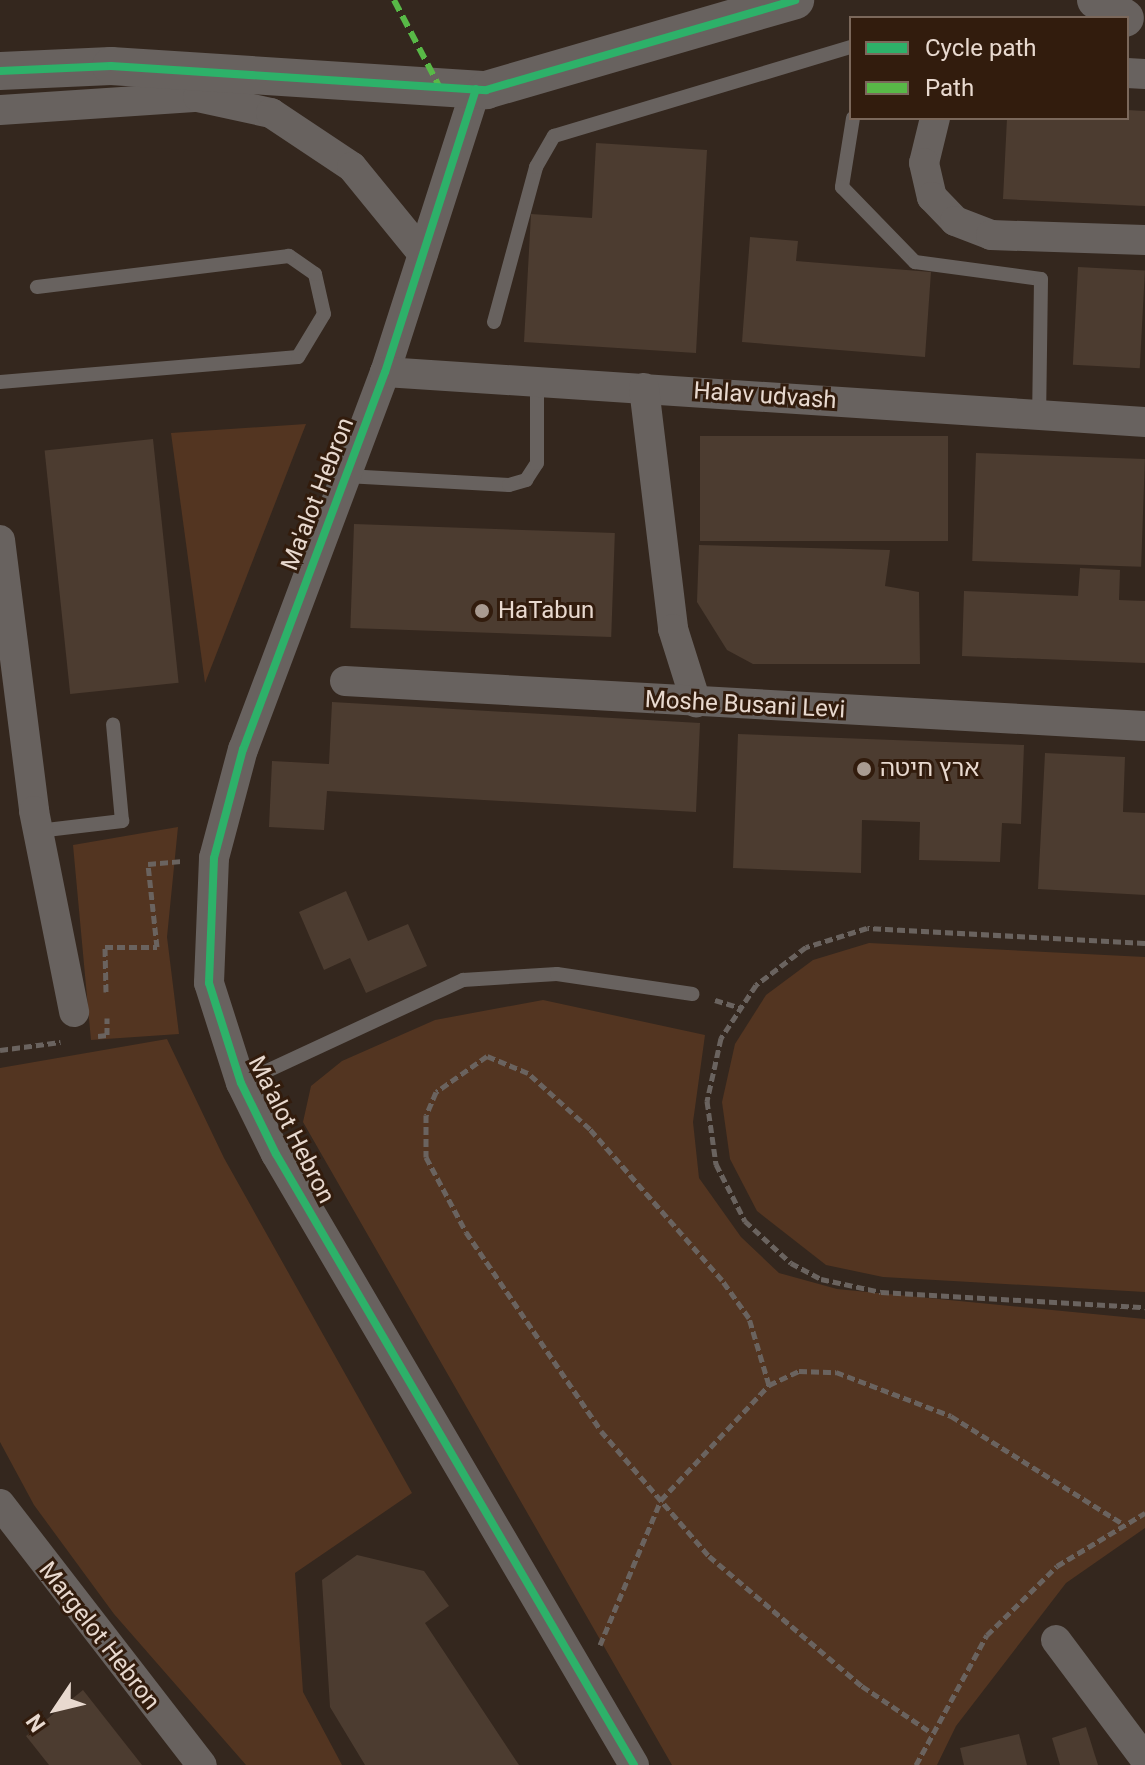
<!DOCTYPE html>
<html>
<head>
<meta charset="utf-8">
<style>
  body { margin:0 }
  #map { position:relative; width:1145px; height:1765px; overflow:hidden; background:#34271e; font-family:Roboto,"Noto Sans Hebrew",sans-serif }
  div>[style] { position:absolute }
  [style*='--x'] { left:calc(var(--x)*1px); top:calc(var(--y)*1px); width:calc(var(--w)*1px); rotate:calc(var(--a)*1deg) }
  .green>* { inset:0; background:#533521 }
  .building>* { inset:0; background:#4c3c30; transform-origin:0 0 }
  .path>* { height:5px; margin-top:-2.5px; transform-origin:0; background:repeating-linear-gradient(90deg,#6a635f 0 8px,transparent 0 12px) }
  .service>* { height:14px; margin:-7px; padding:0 7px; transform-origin:7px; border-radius:7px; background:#68625f }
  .minor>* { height:30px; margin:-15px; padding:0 15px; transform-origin:15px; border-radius:15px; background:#68625f }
  .tertiary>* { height:38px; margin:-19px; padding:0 19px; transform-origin:19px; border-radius:19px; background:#68625f }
  .quiet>* { height:6px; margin-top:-3px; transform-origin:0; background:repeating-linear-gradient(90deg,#58b947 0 12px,transparent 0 18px) }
  .cycleway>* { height:8px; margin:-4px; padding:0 4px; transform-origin:4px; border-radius:4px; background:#2db169 }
  .dots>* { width:22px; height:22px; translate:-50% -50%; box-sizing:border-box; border:4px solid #321c0d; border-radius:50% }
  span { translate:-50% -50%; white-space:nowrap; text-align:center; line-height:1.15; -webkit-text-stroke:6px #321c0d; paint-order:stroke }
  .street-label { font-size:24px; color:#e8d9cf }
  .poi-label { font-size:24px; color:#e8d9cf }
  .left { translate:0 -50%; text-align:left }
  .legend { position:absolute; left:849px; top:16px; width:280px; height:104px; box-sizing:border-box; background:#321c0d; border:2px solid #7b685b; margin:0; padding:10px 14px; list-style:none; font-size:24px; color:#e8d9cf }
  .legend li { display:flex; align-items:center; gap:16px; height:40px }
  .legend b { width:40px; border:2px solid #7b685b }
  .north { position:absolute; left:16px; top:1669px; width:80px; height:80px; -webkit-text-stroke:6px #321c0d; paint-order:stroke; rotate:235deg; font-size:22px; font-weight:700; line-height:32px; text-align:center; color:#e8d9cf }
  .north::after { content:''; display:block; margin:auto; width:28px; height:36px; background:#e8d9cf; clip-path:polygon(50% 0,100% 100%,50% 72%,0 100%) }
</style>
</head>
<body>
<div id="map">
  <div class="green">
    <div style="clip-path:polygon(306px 424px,205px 683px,171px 433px)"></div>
    <div style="clip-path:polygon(178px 827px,167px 937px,179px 1034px,91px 1040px,73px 845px)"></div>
    <div style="clip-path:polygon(869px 943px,1145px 957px,1145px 1292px,883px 1277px,826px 1265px,757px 1211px,730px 1159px,722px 1102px,735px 1044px,766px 995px,813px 960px)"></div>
    <div style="clip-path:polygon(543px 1000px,705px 1035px,693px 1122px,699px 1178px,741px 1237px,779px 1273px,837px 1289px,1145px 1319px,1145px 1528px,1066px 1583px,956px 1726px,937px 1765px,672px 1765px,303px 1122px,311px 1086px,342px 1061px,435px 1020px)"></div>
    <div style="clip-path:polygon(167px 1039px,224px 1158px,412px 1493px,295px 1573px,303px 1692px,342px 1765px,246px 1765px,114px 1614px,34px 1505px,0 1442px,0 1068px)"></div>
  </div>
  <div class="building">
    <div style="clip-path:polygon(1127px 110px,1145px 111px,1145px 206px,1003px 199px,1007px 118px,1127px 118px)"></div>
    <div style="clip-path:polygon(596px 143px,707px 150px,696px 353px,524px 342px,531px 214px,592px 218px)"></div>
    <div style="clip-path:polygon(750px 237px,798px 241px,796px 261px,931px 272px,925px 357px,742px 342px)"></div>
    <div style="left:1078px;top:267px;width:67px;height:98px;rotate:3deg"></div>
    <div style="left:700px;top:436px;width:248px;height:105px"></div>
    <div style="left:153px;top:439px;width:245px;height:109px;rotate:84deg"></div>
    <div style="left:976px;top:453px;width:169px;height:108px;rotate:2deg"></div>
    <div style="left:354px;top:524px;width:261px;height:104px;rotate:2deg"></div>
    <div style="clip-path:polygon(699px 545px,890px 550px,885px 586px,919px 592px,920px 664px,753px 664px,727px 650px,697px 602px)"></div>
    <div style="clip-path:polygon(1080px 568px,1120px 570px,1119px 600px,1145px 601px,1145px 663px,962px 656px,964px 591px,1078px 596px)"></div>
    <div style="clip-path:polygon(332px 702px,700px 723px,696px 812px,327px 791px,324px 830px,269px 827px,272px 761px,329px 764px)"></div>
    <div style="clip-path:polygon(738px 734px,1024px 745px,1021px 824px,1002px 823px,1000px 862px,919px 860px,920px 822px,862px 820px,861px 873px,733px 868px)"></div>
    <div style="clip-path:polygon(1045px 753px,1125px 757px,1123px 812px,1145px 813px,1145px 895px,1038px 889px)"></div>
    <div style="clip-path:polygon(346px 891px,368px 941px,408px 924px,427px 966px,366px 993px,350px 958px,324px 970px,299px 912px)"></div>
    <div style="clip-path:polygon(357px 1555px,424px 1571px,449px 1606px,425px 1623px,519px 1765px,365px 1765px,330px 1707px,322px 1580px)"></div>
    <div style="clip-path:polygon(83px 1690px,142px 1765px,49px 1765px,26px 1736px)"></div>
    <div style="clip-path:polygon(1086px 1727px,1098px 1765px,1060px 1765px,1052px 1738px)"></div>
    <div style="clip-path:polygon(1019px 1734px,1027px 1765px,964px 1765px,960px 1748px)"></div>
  </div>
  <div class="path">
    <div style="--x:1145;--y:943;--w:278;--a:-176.9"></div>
    <div style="--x:867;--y:928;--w:64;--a:162.7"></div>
    <div style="--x:806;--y:947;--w:63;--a:142.8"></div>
    <div style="--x:756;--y:985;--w:64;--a:123.4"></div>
    <div style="--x:721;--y:1038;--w:65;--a:102.5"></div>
    <div style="--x:707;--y:1101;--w:64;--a:81.9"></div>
    <div style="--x:716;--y:1164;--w:64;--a:63"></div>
    <div style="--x:745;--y:1221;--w:62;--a:42.4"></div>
    <div style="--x:791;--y:1263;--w:34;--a:28"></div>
    <div style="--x:821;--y:1279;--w:61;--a:12.2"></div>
    <div style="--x:881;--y:1292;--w:264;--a:3.3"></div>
    <div style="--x:106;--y:992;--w:45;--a:-91.3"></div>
    <div style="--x:105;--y:947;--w:52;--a:0"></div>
    <div style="--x:157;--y:947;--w:83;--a:-96.2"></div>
    <div style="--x:148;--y:864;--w:33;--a:-5"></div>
    <div style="--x:715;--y:1000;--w:27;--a:17"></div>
    <div style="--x:98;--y:1036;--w:9;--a:-6"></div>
    <div style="--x:107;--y:1035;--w:17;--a:-90"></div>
    <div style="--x:0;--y:1050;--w:61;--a:-7.6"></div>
    <div style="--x:769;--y:1385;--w:70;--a:-106.6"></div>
    <div style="--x:749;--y:1318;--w:47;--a:-125.4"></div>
    <div style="--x:722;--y:1280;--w:201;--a:-131.2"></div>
    <div style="--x:590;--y:1129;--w:84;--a:-137.9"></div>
    <div style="--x:528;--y:1073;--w:44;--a:-157.5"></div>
    <div style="--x:487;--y:1056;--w:62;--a:144.8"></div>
    <div style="--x:436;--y:1092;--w:25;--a:113"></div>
    <div style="--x:426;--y:1115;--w:42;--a:90"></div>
    <div style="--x:426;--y:1157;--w:85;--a:61.9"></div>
    <div style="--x:466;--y:1232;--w:240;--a:55.8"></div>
    <div style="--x:601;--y:1431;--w:165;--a:49.2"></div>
    <div style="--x:709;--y:1556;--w:201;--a:40.4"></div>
    <div style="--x:862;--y:1686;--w:84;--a:33.9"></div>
    <div style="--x:600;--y:1645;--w:157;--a:-67.2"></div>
    <div style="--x:661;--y:1500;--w:158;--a:-46.8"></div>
    <div style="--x:769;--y:1385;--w:33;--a:-25"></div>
    <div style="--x:799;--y:1371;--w:37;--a:2"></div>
    <div style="--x:836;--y:1372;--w:123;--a:20.9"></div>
    <div style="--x:951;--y:1416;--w:203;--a:32.1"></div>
    <div style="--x:916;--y:1765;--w:148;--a:-61.4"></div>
    <div style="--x:987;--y:1635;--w:98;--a:-44.6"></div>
    <div style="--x:1057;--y:1566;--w:103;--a:-31.1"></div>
  </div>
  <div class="service">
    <div style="--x:853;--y:118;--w:70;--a:99.1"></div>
    <div style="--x:842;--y:187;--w:105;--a:45.8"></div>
    <div style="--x:915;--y:262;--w:127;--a:7.7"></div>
    <div style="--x:1041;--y:279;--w:136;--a:90.8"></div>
    <div style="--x:494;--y:322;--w:161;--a:-74.8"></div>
    <div style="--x:536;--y:167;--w:36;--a:-60"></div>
    <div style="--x:554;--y:136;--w:310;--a:-16.7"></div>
    <div style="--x:0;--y:382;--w:299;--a:-4.8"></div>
    <div style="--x:298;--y:357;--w:50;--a:-58.8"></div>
    <div style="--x:324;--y:314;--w:41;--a:-102.7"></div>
    <div style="--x:315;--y:274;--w:32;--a:-145"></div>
    <div style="--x:289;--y:256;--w:254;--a:173"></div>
    <div style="--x:346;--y:476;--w:163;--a:3.2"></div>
    <div style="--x:509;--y:485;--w:18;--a:-16"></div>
    <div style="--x:526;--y:480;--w:20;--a:-57"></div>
    <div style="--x:537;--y:463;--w:81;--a:-90"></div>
    <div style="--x:38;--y:831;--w:85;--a:-6.8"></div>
    <div style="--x:122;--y:821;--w:97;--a:-95.3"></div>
    <div style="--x:241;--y:1083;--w:245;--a:-24.9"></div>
    <div style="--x:463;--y:980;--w:94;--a:-3.7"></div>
    <div style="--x:557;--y:974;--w:137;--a:8.4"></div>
  </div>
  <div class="minor">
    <div style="--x:1127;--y:73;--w:18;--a:3"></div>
    <div style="--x:476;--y:89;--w:297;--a:107.8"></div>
    <div style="--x:385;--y:372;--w:403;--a:110.6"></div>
    <div style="--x:243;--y:749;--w:113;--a:104.9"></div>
    <div style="--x:214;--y:858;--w:125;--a:92.3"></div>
    <div style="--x:209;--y:983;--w:105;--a:72.3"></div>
    <div style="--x:241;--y:1083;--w:79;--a:63.8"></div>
    <div style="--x:276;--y:1154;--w:708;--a:59.63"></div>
    <div style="--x:0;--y:110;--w:198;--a:-3.8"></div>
    <div style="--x:198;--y:97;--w:75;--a:12.4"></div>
    <div style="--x:271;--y:113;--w:97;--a:33.7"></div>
    <div style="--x:352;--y:167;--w:112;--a:50.8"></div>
    <div style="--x:935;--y:118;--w:46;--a:103.7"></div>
    <div style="--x:924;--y:163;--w:35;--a:77"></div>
    <div style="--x:932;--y:197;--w:33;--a:46"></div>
    <div style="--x:955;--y:221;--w:39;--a:21"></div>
    <div style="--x:991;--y:235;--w:154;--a:1.9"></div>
    <div style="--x:385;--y:372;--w:762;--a:3.76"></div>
    <div style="--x:644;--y:388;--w:243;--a:83.1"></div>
    <div style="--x:673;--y:629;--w:77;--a:72.5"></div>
    <div style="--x:0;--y:540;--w:273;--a:82.8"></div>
    <div style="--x:34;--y:811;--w:205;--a:78.7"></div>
    <div style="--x:345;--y:681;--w:801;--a:3.22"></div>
    <div style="--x:0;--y:1504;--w:330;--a:52.3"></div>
    <div style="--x:1056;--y:1640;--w:149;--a:53.2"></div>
  </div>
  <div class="tertiary">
    <div style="--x:1096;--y:0;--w:34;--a:32"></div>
    <div style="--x:0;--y:71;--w:111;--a:-2.6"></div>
    <div style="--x:111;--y:66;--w:376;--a:3.7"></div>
    <div style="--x:486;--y:90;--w:322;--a:-16.2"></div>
  </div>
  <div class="quiet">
    <div style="--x:394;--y:0;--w:97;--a:62.4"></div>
  </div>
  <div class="cycleway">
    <div style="--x:0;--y:71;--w:111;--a:-2.6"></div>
    <div style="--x:111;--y:66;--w:376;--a:3.7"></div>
    <div style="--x:486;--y:90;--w:322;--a:-16.2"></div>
    <div style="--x:476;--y:89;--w:297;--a:107.8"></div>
    <div style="--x:385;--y:372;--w:403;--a:110.6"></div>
    <div style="--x:243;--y:749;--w:113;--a:104.9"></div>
    <div style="--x:214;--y:858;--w:125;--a:92.3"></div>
    <div style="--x:209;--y:983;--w:105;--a:72.3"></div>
    <div style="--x:241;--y:1083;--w:79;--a:63.8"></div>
    <div style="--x:276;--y:1154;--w:708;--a:59.63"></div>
  </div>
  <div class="dots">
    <div style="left:482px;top:611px;background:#a99b91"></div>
    <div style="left:864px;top:769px;background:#a99b91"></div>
  </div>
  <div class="street-label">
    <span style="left:765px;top:396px;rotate:4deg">Halav udvash</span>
    <span style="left:318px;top:494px;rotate:-69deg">Ma'alot Hebron</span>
    <span style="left:745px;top:705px;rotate:3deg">Moshe Busani Levi</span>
    <span style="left:291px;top:1130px;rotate:63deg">Ma'alot Hebron</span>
    <span style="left:99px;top:1636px;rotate:52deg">Margelot Hebron</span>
  </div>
  <div class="poi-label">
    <span class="left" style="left:498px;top:611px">HaTabun</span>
    <span class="left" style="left:880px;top:769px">ארץ חיטה</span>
  </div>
  <ul class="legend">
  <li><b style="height:10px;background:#2db169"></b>Cycle path</li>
  <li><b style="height:10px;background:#58b947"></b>Path</li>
  </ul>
  <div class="north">N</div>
</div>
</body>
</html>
